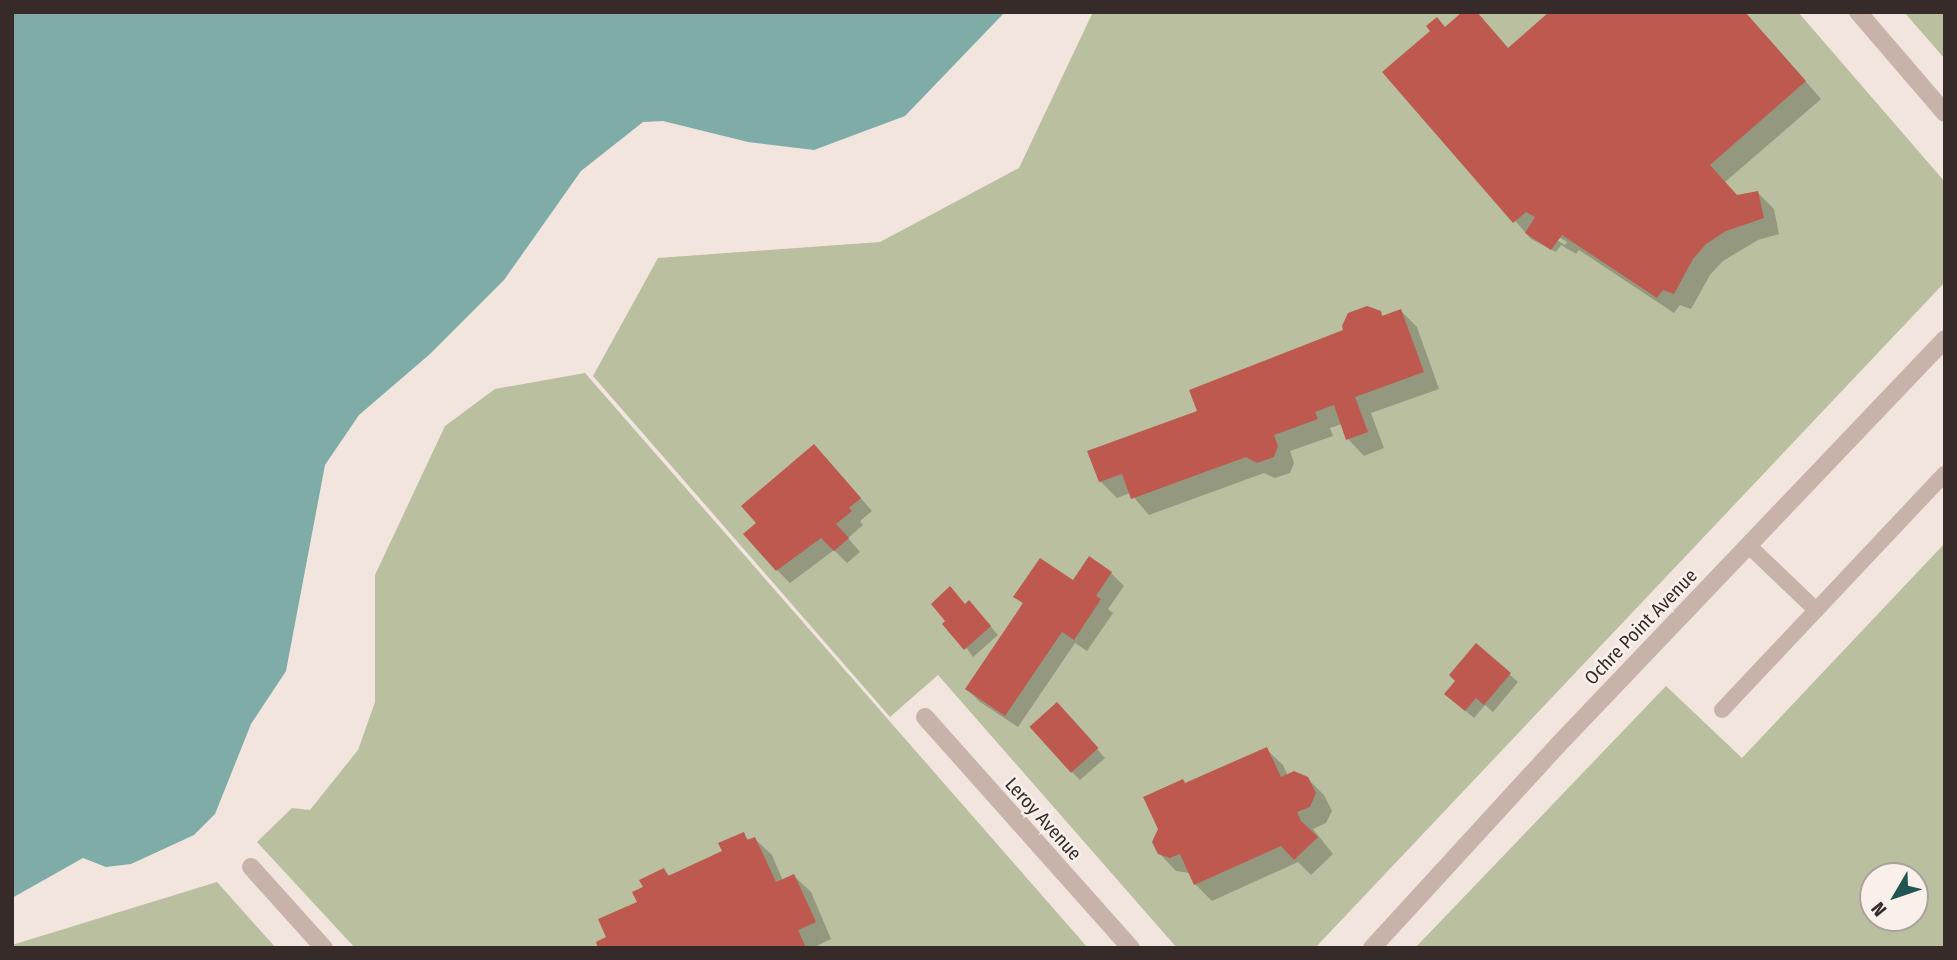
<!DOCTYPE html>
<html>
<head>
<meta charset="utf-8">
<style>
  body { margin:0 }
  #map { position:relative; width:1957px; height:960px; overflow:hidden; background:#f1e5de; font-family:"Fira Sans Condensed",sans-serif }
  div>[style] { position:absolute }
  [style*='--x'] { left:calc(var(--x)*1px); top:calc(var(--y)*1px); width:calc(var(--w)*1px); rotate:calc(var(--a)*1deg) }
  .green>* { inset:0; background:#b9bf9f }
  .water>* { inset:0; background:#7faca7 }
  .shadow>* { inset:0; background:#0003 }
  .building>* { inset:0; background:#be594f; transform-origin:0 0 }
  .lane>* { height:16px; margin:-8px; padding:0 8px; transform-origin:8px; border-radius:8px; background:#c8b3aa }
  .street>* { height:18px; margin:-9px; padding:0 9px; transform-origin:9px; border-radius:9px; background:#c8b3aa }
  span { translate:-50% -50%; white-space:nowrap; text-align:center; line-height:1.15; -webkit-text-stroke:5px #f9f0ea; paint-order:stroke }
  .street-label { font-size:19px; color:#362b29 }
  .frame { position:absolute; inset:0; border:14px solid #362b29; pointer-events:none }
  .north { position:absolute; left:1859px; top:862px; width:70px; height:70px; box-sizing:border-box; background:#f9f0ea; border:2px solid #aba19d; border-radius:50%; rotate:231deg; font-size:19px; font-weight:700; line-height:28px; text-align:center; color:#362b29 }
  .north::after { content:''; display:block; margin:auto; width:24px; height:32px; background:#215551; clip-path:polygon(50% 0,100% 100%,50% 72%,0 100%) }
</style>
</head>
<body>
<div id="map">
  <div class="green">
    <div style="clip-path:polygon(1093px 12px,1798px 12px,1945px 182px,1945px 282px,1315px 948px,1177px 948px,938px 675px,890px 717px,593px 376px,658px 258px,880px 242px,1019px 168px)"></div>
    <div style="clip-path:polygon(1904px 12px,1945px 12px,1945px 59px)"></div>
    <div style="clip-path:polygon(585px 373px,1088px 948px,355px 948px,257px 842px,292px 808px,310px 810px,358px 750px,375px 702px,375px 575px,445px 426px,495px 389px)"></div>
    <div style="clip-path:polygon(evenodd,1945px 543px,1945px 948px,1415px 948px,1666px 686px,1742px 758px,1945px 543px,1915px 876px,1915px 918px,1873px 918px,1873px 876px,1915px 876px)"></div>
    <div style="clip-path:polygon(217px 882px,276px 948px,12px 948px,12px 945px)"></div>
  </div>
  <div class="water">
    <div style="clip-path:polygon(12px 12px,1005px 12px,905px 116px,814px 150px,748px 142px,663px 121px,643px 122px,581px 171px,504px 280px,430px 354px,359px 415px,325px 465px,286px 671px,251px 724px,215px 814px,194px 835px,131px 864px,106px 867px,83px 858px,12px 898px)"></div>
  </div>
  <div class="shadow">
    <div style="clip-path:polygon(evenodd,1552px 12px,1745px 12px,1821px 99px,1725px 182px,1738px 197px,1758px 193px,1774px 209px,1779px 234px,1758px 240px,1723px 261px,1710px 275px,1691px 309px,1680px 305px,1674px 313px,1579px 250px,1576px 254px,1561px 245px,1556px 252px,1531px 239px,1385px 72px,1446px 28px,1487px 24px,1509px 49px,1552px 12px,1550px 232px,1567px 242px,1565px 245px,1550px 236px,1550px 232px)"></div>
    <div style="clip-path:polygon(1401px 311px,1417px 327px,1439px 389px,1371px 413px,1384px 448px,1364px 456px,1348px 439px,1342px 424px,1330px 428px,1333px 436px,1290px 451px,1294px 463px,1290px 473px,1275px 478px,1264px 473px,1149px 515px,1130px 493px,1117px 498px,1100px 481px,1199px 412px,1380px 313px,1384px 317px)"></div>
    <div style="clip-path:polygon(826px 459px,872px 511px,860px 521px,863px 525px,848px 538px,860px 552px,847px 563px,834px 550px,790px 583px,777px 570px)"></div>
    <div style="clip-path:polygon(1111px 573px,1124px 586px,1108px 609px,1113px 613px,1087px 651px,1075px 643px,1018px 727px,980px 702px,967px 689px,1024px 605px,1016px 596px)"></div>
    <div style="clip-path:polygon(966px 605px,977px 611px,998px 635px,973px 657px,947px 621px)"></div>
    <div style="clip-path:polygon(1509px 674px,1518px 682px,1493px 712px,1485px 705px,1474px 718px,1455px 702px)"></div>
    <div style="clip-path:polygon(1065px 713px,1105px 758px,1080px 780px,1072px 772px)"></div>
    <div style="clip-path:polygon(1266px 749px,1283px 765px,1288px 776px,1307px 778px,1324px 795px,1332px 811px,1326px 823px,1313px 829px,1333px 854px,1311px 875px,1298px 862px,1212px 901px,1195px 884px,1190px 873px,1176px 871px,1159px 853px,1186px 785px)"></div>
    <div style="clip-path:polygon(743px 834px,750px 841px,755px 839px,772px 855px,783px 881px,794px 876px,811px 892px,831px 939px,813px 948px,600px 948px,639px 903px,645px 888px,664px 870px,670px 876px,725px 852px)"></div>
  </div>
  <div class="building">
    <div style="clip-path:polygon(1462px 12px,1477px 12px,1508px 48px,1549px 12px,1745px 12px,1806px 81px,1710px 165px,1737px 195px,1758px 191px,1764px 218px,1726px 231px,1706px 244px,1693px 259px,1674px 294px,1663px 290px,1657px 298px,1562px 235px,1551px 250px,1525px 233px,1535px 217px,1526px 212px,1513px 223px,1382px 72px,1430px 31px,1426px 26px,1437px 17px,1445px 27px)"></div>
    <div style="clip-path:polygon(1367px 306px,1381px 311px,1382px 316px,1401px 309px,1424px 372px,1355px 397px,1368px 432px,1346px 440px,1334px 405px,1315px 412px,1318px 419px,1274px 435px,1278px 446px,1274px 457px,1257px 463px,1246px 457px,1131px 499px,1122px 474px,1099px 482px,1087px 451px,1197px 411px,1189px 390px,1343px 330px,1342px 326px,1348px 313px)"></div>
    <div style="clip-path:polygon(814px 444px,861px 498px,849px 508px,852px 511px,836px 524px,849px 538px,834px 551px,821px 538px,776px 571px,743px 534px,756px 523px,741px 506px)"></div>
    <div style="clip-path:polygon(1089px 556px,1112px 572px,1096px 596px,1101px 599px,1074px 640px,1062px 632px,1005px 716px,965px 689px,1023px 603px,1013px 597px,1040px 558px,1073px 580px)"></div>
    <div style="clip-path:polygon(950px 586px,965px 604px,969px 600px,991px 626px,964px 650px,942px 624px,945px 621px,931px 604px)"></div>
    <div style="clip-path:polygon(1476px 643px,1511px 673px,1484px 705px,1476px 698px,1465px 711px,1444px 694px,1455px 681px,1449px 675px)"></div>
    <div style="left:1057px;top:702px;width:62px;height:37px;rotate:48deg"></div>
    <div style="clip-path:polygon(1267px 747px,1281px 777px,1294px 771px,1308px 777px,1316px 793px,1310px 807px,1297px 812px,1301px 821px,1318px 837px,1294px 860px,1281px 846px,1194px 885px,1180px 854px,1170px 858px,1158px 854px,1152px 842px,1158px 829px,1143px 797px,1183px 779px,1185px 783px)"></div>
    <div style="clip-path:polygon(744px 832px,747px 840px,755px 837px,776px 882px,794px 874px,816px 922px,798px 930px,806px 948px,598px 948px,596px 942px,606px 937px,598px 919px,637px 902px,632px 892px,643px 887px,639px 880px,664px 868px,668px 876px,722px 851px,718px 843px)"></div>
  </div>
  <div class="lane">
    <div style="--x:1748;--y:545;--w:94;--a:43.7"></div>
    <div style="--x:1722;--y:710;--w:325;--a:-46.7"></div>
  </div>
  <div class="street">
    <div style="--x:1858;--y:12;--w:133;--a:49.3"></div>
    <div style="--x:925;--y:717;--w:310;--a:48.3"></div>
    <div style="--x:251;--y:867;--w:109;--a:48"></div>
    <div style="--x:1372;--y:948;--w:275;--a:-47.5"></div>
    <div style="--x:1558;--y:745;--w:561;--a:-46.37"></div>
  </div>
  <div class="street-label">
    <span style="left:1641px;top:627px;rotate:-46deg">Ochre Point Avenue</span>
    <span style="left:1043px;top:819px;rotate:48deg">Leroy Avenue</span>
  </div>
  <div class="frame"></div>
  <div class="north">N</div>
</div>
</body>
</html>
